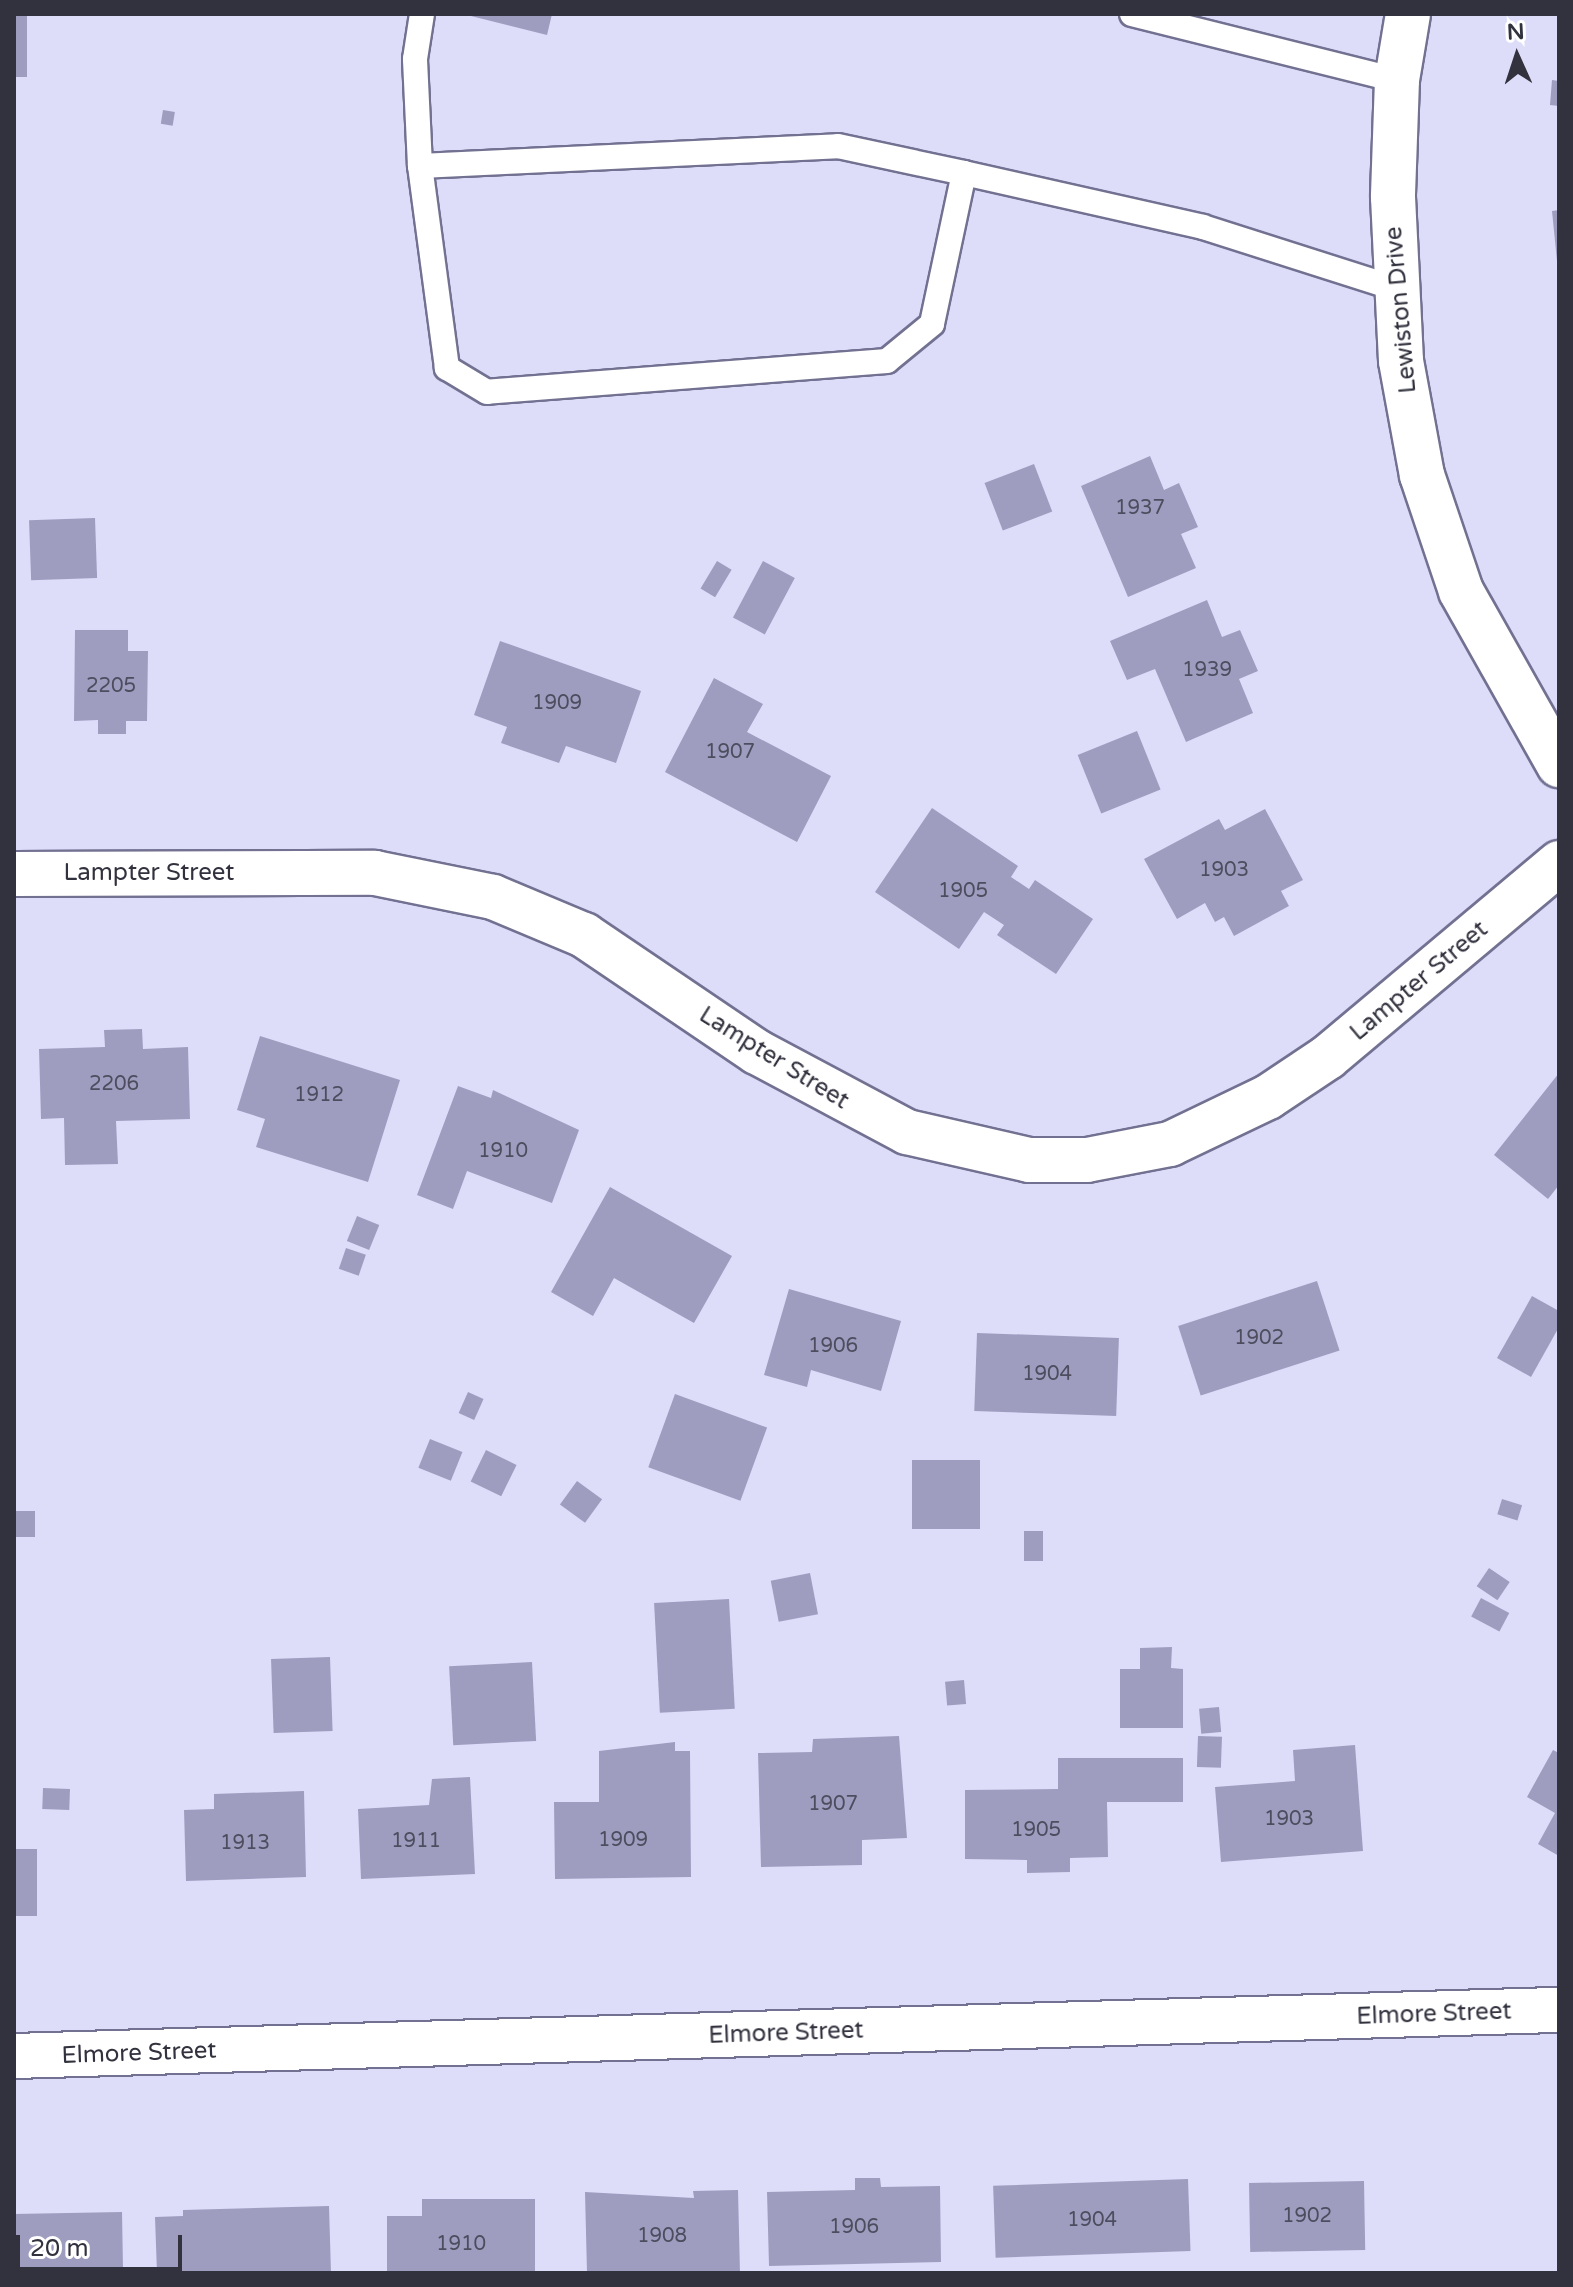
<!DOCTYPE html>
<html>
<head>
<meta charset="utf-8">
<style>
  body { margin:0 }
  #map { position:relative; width:1573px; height:2287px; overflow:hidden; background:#ddddfa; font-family:"Varela Round",sans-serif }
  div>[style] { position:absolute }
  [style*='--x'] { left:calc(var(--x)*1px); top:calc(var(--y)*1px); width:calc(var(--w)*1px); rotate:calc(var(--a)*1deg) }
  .building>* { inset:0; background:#9e9dbf; transform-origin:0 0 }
  .roads { filter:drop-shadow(2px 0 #727191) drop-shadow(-2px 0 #727191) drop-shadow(0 2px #727191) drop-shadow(0 -2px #727191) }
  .service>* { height:24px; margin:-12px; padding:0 12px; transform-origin:12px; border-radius:12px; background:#fff }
  .minor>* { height:44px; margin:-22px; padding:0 22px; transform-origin:22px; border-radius:22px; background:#fff }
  span { translate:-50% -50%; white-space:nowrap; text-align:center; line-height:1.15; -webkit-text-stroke:7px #fff; paint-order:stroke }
  .number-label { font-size:20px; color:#4d4d5f }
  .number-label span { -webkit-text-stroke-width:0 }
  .street-label { font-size:24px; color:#32323f }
  .frame { position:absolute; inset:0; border:16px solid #32323f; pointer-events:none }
  .north { position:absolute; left:1477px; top:16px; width:80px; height:80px; -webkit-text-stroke:6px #fff; paint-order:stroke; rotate:357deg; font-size:22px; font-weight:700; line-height:32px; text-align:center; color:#32323f }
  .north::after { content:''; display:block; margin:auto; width:28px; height:36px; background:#32323f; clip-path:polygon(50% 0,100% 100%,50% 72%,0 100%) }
  .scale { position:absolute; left:16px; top:2235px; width:166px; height:36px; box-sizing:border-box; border:4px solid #32323f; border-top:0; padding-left:10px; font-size:24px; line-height:28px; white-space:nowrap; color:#32323f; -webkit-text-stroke:6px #fff; paint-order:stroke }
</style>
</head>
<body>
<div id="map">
  <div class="building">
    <div style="clip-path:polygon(463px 14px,552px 14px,547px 35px)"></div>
    <div style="left:14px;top:15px;width:13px;height:62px"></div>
    <div style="clip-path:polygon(1552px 80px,1559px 81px,1559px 106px,1550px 105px)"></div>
    <div style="left:163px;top:110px;width:12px;height:14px;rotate:9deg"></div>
    <div style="clip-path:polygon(1559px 210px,1559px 261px,1557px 261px,1552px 211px)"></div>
    <div style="clip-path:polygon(1150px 456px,1164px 490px,1179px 483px,1198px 527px,1181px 534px,1196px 568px,1128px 597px,1081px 486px)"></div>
    <div style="left:1034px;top:464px;width:51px;height:53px;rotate:69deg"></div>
    <div style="left:95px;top:518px;width:60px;height:66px;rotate:88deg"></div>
    <div style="left:717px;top:561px;width:17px;height:32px;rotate:31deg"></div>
    <div style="left:763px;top:561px;width:36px;height:64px;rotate:28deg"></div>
    <div style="clip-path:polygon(1207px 600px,1222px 637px,1240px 630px,1258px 671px,1239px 679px,1253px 713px,1186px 742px,1155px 669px,1127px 680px,1110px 641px)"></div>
    <div style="clip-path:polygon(75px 630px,128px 630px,128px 651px,148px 651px,147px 721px,126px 721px,126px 734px,98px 734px,98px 720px,74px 721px)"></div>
    <div style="clip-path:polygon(500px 641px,641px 691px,616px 763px,566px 746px,559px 763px,501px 743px,507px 727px,474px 715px)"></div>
    <div style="clip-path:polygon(714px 678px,763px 704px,747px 732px,831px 776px,797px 842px,665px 772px)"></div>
    <div style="left:1137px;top:731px;width:63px;height:64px;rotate:68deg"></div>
    <div style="clip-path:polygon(932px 808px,1018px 866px,1011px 877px,1029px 889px,1035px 880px,1093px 919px,1056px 974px,997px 935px,1004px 925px,984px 912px,959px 949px,875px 892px)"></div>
    <div style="clip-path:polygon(1265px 809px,1303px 880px,1281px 891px,1289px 906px,1234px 936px,1224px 917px,1215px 922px,1205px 903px,1177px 919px,1144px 859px,1219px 819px,1225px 830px)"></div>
    <div style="clip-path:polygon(142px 1029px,143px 1049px,188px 1047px,190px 1119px,116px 1121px,118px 1164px,65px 1165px,64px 1118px,41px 1119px,39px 1049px,105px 1047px,104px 1030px)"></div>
    <div style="clip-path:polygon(260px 1036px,400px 1080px,368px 1182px,256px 1147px,265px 1119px,237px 1110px)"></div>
    <div style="clip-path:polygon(1559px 1073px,1559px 1185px,1548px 1199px,1494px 1155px)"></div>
    <div style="clip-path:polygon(458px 1086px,491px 1098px,493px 1090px,579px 1130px,552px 1203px,467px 1171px,453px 1209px,417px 1195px)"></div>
    <div style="clip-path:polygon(610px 1187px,732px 1256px,694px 1323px,614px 1278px,593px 1316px,551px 1292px)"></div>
    <div style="left:357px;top:1216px;width:24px;height:27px;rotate:22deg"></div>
    <div style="left:346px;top:1248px;width:21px;height:22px;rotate:19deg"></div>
    <div style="left:1317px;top:1281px;width:73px;height:146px;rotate:72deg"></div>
    <div style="clip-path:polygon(789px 1289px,901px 1321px,881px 1391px,811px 1370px,807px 1387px,764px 1375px)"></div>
    <div style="clip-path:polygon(1532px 1296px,1559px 1311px,1559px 1327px,1531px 1377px,1497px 1358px)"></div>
    <div style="left:977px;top:1333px;width:142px;height:78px;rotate:2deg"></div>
    <div style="left:468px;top:1392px;width:17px;height:23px;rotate:24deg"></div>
    <div style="left:675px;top:1394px;width:98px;height:78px;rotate:20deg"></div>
    <div style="left:430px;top:1439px;width:35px;height:31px;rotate:22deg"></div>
    <div style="left:486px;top:1450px;width:34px;height:35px;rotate:26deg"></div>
    <div style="left:912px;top:1460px;width:68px;height:69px"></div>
    <div style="left:577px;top:1481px;width:31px;height:29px;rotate:36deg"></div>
    <div style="left:1502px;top:1499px;width:21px;height:16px;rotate:17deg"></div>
    <div style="left:15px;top:1511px;width:20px;height:26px"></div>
    <div style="left:1024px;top:1531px;width:19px;height:30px"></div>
    <div style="left:1489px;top:1568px;width:25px;height:22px;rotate:34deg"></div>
    <div style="left:810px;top:1573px;width:42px;height:40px;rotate:79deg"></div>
    <div style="left:1481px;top:1598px;width:32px;height:21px;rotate:28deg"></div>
    <div style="left:729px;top:1599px;width:110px;height:75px;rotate:87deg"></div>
    <div style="clip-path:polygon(1172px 1647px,1171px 1668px,1183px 1669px,1183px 1728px,1120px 1728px,1120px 1669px,1140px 1669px,1140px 1648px)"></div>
    <div style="left:330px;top:1657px;width:74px;height:59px;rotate:88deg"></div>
    <div style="left:532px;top:1662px;width:79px;height:83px;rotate:87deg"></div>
    <div style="left:964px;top:1680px;width:24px;height:19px;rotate:85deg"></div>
    <div style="left:1219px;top:1707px;width:25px;height:20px;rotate:85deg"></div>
    <div style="clip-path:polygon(899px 1736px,907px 1838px,862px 1840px,862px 1865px,761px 1867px,758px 1753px,812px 1752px,813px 1739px)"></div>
    <div style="left:1198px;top:1736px;width:24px;height:31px;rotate:2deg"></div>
    <div style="clip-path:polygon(675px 1742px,675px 1751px,690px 1751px,691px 1877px,555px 1879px,554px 1802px,599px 1802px,599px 1751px)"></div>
    <div style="clip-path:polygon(1355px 1745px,1363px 1851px,1221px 1862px,1215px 1787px,1295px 1781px,1293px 1750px)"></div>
    <div style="clip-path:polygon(1553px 1750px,1559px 1753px,1559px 1856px,1538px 1844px,1555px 1813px,1527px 1797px)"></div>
    <div style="clip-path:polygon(1058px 1758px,1183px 1758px,1183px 1802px,1107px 1802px,1108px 1857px,1070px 1858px,1070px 1872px,1027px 1873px,1027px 1860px,965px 1859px,965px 1790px,1058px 1789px)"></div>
    <div style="clip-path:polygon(470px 1777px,475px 1874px,361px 1879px,358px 1809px,429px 1805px,432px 1779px)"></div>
    <div style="left:43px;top:1788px;width:27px;height:21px;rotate:2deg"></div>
    <div style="clip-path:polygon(304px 1791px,306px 1877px,186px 1881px,184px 1810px,214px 1809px,214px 1794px)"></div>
    <div style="left:14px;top:1849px;width:23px;height:67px"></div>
    <div style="clip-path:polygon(855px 2178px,880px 2178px,881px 2187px,940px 2186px,941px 2262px,769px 2266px,767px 2192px,855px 2190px)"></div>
    <div style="left:1188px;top:2179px;width:72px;height:195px;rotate:88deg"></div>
    <div style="left:1364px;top:2181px;width:69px;height:115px;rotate:89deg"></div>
    <div style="clip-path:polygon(738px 2190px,740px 2273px,587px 2273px,585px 2192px,694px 2198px,693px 2191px)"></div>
    <div style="clip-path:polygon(422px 2199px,535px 2199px,535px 2273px,387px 2273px,387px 2216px,422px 2216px)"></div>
    <div style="clip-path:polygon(329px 2206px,331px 2273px,157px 2273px,155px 2217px,183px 2216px,183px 2210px)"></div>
    <div style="left:122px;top:2212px;width:61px;height:108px;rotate:89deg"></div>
  </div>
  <div class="roads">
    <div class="service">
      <div style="--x:1132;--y:14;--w:273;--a:14"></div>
      <div style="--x:420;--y:166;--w:107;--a:-92.7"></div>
      <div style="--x:415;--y:59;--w:46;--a:-81.2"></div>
      <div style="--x:964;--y:173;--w:154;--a:102"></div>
      <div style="--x:932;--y:324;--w:58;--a:140.6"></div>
      <div style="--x:887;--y:361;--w:401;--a:175.6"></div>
      <div style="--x:487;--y:392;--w:47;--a:-149"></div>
      <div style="--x:447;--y:368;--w:204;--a:-97.6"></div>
      <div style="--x:420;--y:166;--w:418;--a:-2.7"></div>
      <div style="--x:838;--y:146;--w:129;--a:12.1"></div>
      <div style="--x:964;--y:173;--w:245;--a:12.7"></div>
      <div style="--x:1203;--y:227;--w:204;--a:17.7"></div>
    </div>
    <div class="minor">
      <div style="--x:1408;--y:14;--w:67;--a:99.5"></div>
      <div style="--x:1397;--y:80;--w:117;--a:92"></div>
      <div style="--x:1393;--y:197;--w:164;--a:87.2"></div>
      <div style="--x:1401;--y:361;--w:116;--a:79.6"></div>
      <div style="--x:1422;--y:475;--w:122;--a:71.4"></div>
      <div style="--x:1461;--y:591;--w:200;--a:60.6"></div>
      <div style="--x:14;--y:874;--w:361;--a:-0.2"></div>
      <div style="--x:375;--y:873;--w:120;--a:11.5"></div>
      <div style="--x:493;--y:897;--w:99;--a:22.7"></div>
      <div style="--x:584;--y:935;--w:209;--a:34.1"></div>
      <div style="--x:757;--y:1052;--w:170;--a:28.1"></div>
      <div style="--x:907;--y:1132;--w:125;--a:12.9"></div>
      <div style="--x:1029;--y:1160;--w:58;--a:0"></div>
      <div style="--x:1087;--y:1160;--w:85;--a:-10.9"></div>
      <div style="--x:1170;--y:1144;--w:109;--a:-25.6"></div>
      <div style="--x:1268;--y:1097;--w:72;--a:-33.7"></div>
      <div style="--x:1328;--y:1057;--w:302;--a:-40"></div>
      <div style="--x:14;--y:2056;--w:1546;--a:-1.71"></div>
    </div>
  </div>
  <div class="number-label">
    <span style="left:1140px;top:508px">1937</span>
    <span style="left:1207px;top:670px">1939</span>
    <span style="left:111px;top:686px">2205</span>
    <span style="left:557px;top:703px">1909</span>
    <span style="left:730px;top:752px">1907</span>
    <span style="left:1224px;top:870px">1903</span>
    <span style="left:963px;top:891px">1905</span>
    <span style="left:114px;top:1084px">2206</span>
    <span style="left:319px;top:1095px">1912</span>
    <span style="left:503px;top:1151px">1910</span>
    <span style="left:1259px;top:1338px">1902</span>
    <span style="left:833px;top:1346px">1906</span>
    <span style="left:1047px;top:1374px">1904</span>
    <span style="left:833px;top:1804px">1907</span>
    <span style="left:1289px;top:1819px">1903</span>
    <span style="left:1036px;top:1830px">1905</span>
    <span style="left:623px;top:1840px">1909</span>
    <span style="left:416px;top:1841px">1911</span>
    <span style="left:245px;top:1843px">1913</span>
    <span style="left:1307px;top:2216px">1902</span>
    <span style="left:1092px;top:2220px">1904</span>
    <span style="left:854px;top:2227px">1906</span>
    <span style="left:662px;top:2236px">1908</span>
    <span style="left:461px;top:2244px">1910</span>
  </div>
  <div class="street-label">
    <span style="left:1401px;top:310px;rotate:-95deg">Lewiston Drive</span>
    <span style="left:149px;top:873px">Lampter Street</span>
    <span style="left:1419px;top:981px;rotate:-40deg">Lampter Street</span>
    <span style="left:774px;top:1058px;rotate:32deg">Lampter Street</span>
    <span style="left:1434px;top:2014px;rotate:-2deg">Elmore Street</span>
    <span style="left:786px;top:2033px;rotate:-2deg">Elmore Street</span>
    <span style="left:139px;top:2053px;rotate:-2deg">Elmore Street</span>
  </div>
  <div class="frame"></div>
  <div class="north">N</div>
  <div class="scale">20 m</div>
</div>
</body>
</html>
